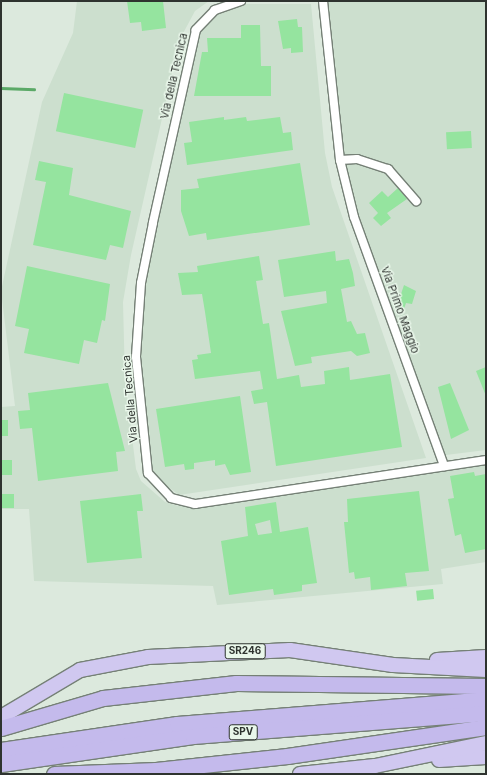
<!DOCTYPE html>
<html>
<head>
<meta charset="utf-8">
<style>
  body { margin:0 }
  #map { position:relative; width:487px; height:775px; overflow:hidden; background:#dce9dd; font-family:Inter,sans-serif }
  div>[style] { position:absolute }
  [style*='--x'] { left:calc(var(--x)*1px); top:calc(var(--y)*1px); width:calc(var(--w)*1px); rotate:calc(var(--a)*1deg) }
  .built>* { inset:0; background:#ccdfce }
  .stream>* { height:2.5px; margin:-1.25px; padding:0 1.25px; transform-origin:1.25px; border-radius:1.25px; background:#5ba967 }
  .building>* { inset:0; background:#95e49f; transform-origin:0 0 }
  .roads { filter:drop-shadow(1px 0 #758076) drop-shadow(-1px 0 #758076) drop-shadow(0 1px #758076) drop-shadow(0 -1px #758076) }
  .minor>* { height:8px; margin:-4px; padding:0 4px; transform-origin:4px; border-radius:4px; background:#fff }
  .trunk>* { height:14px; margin:-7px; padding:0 7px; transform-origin:7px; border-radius:7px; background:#d0c8f0 }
  .motorway>* { height:15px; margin:-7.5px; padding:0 7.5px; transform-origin:7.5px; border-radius:7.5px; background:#c4baec }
  span { translate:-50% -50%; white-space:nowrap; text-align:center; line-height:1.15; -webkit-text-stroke:3px #e9f7ea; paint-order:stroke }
  .shield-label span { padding:1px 3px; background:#e9f7ea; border:1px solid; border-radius:3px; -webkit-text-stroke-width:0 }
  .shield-label { font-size:10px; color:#2e332f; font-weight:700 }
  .street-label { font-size:11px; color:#2e332f }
  .frame { position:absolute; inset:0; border:2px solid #2e332f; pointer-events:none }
</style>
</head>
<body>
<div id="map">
  <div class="built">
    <div style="clip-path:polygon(77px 1px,209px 1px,195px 11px,180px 39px,131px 255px,123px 302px,125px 381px,136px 469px,141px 481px,165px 502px,178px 506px,486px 461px,486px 562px,441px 569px,443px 584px,217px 605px,213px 586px,34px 581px,29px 509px,1px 509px,1px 407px,15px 406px,1px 291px,42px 102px,73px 33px)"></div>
    <div style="clip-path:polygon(322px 1px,486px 1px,486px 450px,438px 456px,343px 185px)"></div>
    <div style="clip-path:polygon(248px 4px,311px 4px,325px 153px,332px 187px,426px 458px,179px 495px,151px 474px,137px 379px,135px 303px,153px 206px,198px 28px,222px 7px)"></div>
  </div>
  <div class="stream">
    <div style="--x:1;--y:88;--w:33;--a:2"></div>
  </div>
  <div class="building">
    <div style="clip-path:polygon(127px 1px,163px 1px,166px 28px,142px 31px,141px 22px,130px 23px)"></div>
    <div style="clip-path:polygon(297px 19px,298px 27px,302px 27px,303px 52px,291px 53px,291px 48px,283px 49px,278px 21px)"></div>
    <div style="clip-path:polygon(241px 25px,260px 25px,261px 66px,271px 66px,271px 96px,194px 96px,202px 52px,208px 52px,207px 38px,241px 38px)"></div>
    <div style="left:64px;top:93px;width:81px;height:39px;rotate:12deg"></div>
    <div style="clip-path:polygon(224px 117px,224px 120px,246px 117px,247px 121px,280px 117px,283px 133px,291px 132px,293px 150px,187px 165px,184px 143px,192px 142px,189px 122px)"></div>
    <div style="left:471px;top:131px;width:17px;height:25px;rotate:87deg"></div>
    <div style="clip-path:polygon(39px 161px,73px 168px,69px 195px,131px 211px,123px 248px,110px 245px,106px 260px,33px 245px,46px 182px,35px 180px)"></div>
    <div style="clip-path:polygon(300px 163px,310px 225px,207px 240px,206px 233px,189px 236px,181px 211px,181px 190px,199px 188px,197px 179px)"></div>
    <div style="clip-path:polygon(398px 188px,407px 199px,387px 213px,391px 218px,381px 226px,373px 218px,378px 213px,369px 203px,382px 191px,388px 197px)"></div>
    <div style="clip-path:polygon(335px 251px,336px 261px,349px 259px,353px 273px,355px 286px,341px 289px,347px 322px,351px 321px,357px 334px,365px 333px,370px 353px,357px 356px,351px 351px,311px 357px,312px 363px,295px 366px,281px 311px,327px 303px,326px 291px,284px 297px,278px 260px)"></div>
    <div style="clip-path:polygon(259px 256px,263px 280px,256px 281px,263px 324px,269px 323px,277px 379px,299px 375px,301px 387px,325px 384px,324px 371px,349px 367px,350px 380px,390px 374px,402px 447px,276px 466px,267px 402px,254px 404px,251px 391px,263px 389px,260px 371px,195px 379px,192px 360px,198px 359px,197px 355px,211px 353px,205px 312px,202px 294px,182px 295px,178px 273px,198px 272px,197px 266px)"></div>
    <div style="clip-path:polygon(27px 266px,110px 284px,105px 321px,102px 320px,97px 343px,84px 340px,79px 364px,24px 353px,29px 329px,15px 326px)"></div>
    <div style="clip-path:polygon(404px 285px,416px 291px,412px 304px,406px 303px,404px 309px,397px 306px)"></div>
    <div style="clip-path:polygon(486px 367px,486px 396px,476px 371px)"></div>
    <div style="clip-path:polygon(108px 383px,125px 451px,116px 452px,118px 471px,38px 481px,32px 428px,20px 429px,18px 411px,30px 410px,28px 393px)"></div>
    <div style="clip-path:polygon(450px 383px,469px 430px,451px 439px,438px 387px)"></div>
    <div style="clip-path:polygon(240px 396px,251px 472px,230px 475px,225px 464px,215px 466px,215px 460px,194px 463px,194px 469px,185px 470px,184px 464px,165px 467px,156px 409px)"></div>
    <div style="left:1px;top:420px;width:7px;height:16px"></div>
    <div style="left:1px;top:460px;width:11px;height:15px"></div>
    <div style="clip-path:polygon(474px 472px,475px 476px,486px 474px,486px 549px,465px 553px,461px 534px,455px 536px,448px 499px,454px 498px,450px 476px)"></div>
    <div style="clip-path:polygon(419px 491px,429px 571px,405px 573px,407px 586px,371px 590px,370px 577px,355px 579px,354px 572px,349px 573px,344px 522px,348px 522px,347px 499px)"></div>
    <div style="left:1px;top:494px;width:13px;height:14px"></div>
    <div style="clip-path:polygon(141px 494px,143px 511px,137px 511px,142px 558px,87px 563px,80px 501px)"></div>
    <div style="clip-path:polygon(evenodd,276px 502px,280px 532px,308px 527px,317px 583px,302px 585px,302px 591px,274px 595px,273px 589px,229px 595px,221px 541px,248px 536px,245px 507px,276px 502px,270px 520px,272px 533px,258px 535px,255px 524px,270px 520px)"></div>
    <div style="left:433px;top:589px;width:10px;height:17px;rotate:84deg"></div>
  </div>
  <div class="roads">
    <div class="minor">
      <div style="--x:241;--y:1;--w:28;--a:161"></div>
      <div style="--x:215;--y:10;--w:28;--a:134"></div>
      <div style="--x:196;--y:30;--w:198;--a:102.6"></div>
      <div style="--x:153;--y:223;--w:61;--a:101.3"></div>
      <div style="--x:141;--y:283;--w:74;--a:93.9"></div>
      <div style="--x:136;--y:357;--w:117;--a:84.1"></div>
      <div style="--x:148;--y:473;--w:34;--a:47"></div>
      <div style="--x:171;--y:498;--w:25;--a:14"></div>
      <div style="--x:195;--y:504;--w:294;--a:-8.6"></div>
      <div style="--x:323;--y:1;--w:160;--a:83.9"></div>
      <div style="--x:340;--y:160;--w:59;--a:76.2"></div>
      <div style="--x:354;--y:217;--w:265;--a:70.1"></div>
      <div style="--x:340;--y:160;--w:17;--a:-3"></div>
      <div style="--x:357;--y:159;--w:33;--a:18"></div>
      <div style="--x:388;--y:169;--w:43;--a:48.8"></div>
    </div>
    <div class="trunk">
      <div style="--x:437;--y:660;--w:49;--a:-3.5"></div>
      <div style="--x:1;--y:717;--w:92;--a:-30.7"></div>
      <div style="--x:80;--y:670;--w:69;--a:-10.8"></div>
      <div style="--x:148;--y:657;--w:142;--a:-2.8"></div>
      <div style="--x:290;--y:650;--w:104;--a:8.3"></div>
      <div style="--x:393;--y:665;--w:93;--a:3.1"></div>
      <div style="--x:439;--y:760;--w:47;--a:-3.7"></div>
      <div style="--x:300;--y:774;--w:75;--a:-6.1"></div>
      <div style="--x:375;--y:766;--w:113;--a:-11.7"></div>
    </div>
    <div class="motorway">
      <div style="--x:1;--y:728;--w:106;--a:-16.4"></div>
      <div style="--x:103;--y:698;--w:134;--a:-6.4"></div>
      <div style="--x:236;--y:683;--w:250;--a:0.7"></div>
      <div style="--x:1;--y:750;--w:178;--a:-8.4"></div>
      <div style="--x:177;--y:724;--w:310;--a:-4.6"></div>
      <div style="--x:1;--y:764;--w:194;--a:-8.3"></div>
      <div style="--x:193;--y:736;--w:294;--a:-4.5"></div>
      <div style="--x:54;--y:774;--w:102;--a:-2.2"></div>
      <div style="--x:156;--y:770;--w:132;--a:-6.1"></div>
      <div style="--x:287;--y:756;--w:201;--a:-8.3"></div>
    </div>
  </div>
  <div class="shield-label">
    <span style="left:245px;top:651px">SR246</span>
    <span style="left:243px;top:732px">SPV</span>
  </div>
  <div class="street-label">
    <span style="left:174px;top:76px;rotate:-77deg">Via della Tecnica</span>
    <span style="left:400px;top:310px;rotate:70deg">Via Primo Maggio</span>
    <span style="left:130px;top:399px;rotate:-95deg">Via della Tecnica</span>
  </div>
  <div class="frame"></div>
</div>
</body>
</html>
